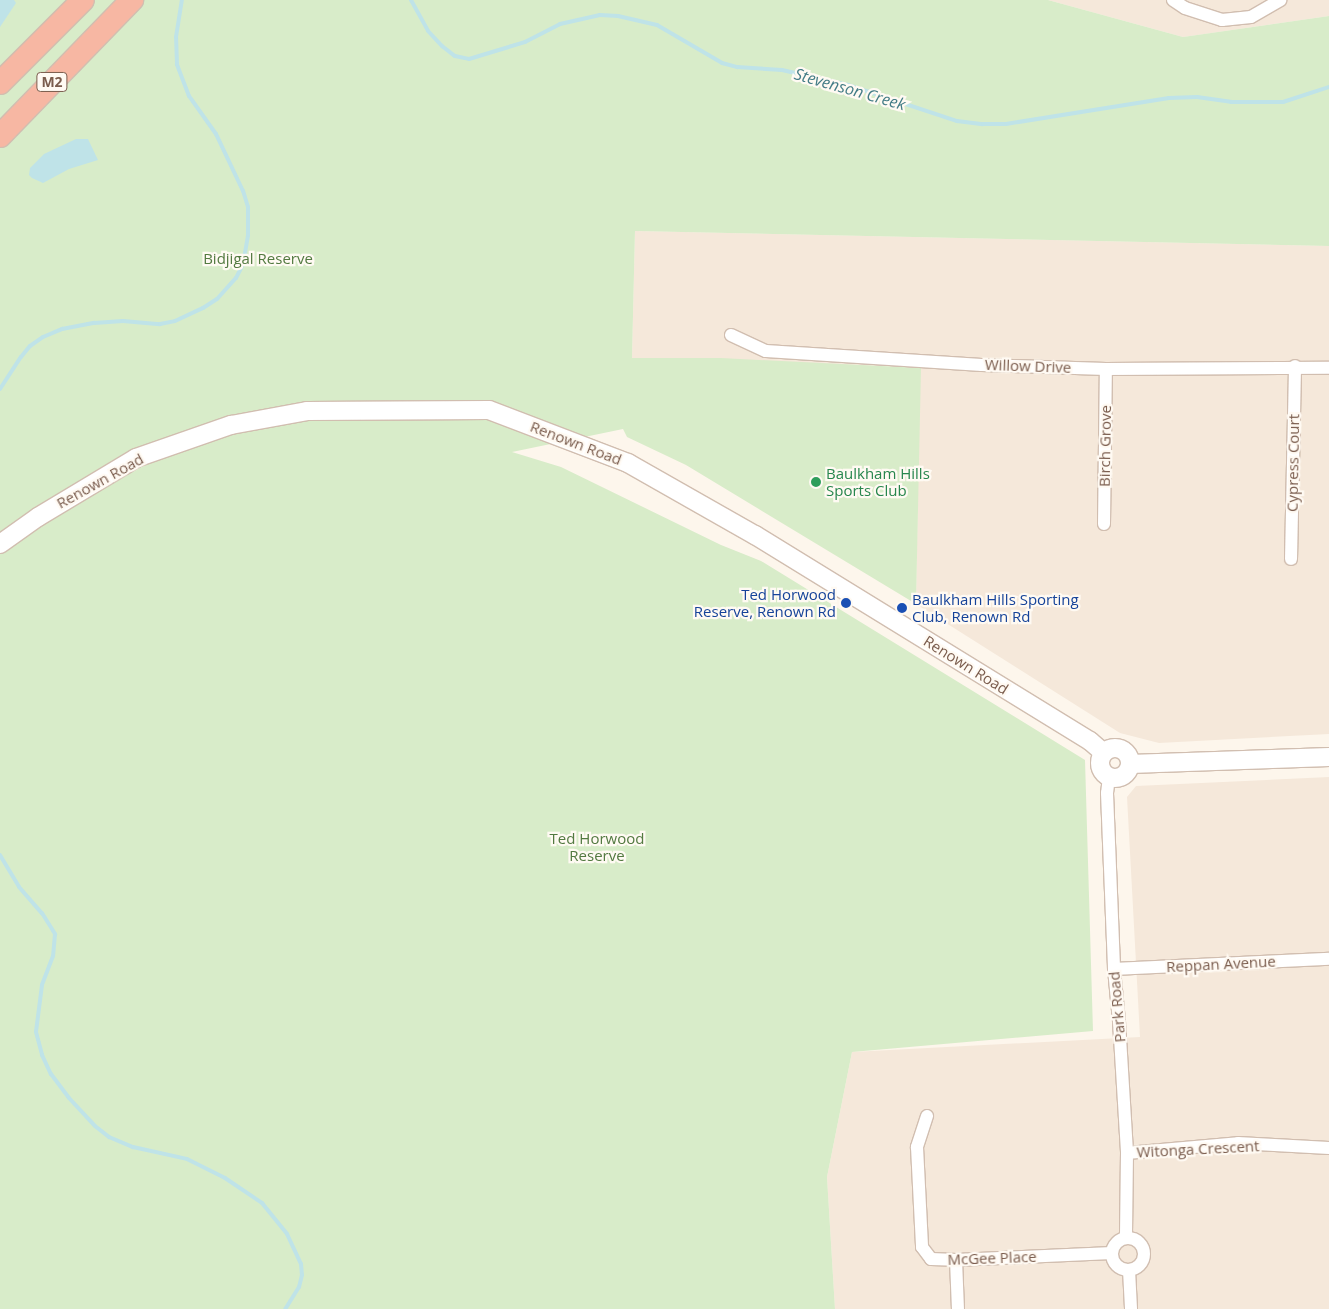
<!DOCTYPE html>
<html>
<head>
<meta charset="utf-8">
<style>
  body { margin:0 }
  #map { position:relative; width:1329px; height:1309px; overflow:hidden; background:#fdf6ec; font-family:"Open Sans",sans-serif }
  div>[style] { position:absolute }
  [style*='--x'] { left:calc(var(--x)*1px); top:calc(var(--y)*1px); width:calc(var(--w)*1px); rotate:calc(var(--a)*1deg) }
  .residential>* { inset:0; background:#f5e8da }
  .green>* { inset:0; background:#d8ecc9 }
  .water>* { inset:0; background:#bfe3e8 }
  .stream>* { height:4px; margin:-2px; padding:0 2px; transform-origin:2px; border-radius:2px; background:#bfe3e8 }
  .roads { filter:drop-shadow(1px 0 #d1beb0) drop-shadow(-1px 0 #d1beb0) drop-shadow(0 1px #d1beb0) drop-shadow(0 -1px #d1beb0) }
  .street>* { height:12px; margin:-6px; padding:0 6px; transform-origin:6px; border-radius:6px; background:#fff }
  .street>.ring { margin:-6px; padding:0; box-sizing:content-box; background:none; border:12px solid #fff; border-radius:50% }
  .secondary>* { height:18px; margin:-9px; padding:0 9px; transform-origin:9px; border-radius:9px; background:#fff }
  .secondary>.ring { margin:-9px; padding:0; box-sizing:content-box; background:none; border:18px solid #fff; border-radius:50% }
  .highway>* { height:22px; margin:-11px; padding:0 11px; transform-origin:11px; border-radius:11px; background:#f7b7a3 }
  .dots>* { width:14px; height:14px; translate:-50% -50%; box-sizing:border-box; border:2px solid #fffaf3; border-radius:50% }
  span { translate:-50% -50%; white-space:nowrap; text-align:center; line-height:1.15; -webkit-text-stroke:4.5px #fffaf3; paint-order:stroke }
  .shield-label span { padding:1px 4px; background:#fffaf3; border:1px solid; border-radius:4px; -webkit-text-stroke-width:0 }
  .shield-label { font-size:14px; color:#7a5c4d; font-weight:700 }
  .park-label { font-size:15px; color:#537a41 }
  .street-label { font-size:15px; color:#7a5c4d }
  .leisure-label { font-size:15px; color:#27864d }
  .left { translate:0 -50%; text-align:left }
  .transit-label { font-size:15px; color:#164399 }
  .right { translate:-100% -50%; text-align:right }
  .water-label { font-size:16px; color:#437c86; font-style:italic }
</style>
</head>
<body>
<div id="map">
  <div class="residential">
    <div style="clip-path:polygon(1048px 0,1329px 0,1329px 16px,1183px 37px)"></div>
    <div style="clip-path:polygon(635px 231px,1329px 246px,1329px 734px,1159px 743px,1120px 733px,916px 604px,920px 368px,632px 358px)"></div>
    <div style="clip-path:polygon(1329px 777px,1329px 1309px,835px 1309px,827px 1177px,852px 1052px,1140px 1037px,1127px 797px,1136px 786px)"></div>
  </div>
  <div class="green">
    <div style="clip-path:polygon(0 0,1048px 0,1183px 37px,1329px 16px,1329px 246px,635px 231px,632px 358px,721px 358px,921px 368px,916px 604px,686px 465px,627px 437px,623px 429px,512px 452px,561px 467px,721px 545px,761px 561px,1085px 760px,1093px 1031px,852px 1052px,827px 1177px,835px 1309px,0 1309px)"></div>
  </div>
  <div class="water">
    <div style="clip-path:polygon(0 0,14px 0,16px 3px,0 27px)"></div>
    <div style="clip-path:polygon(76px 139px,88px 139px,98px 160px,69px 169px,43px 183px,32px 178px,29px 175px,30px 168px,44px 154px)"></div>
  </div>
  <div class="stream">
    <div style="--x:411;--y:0;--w:35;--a:61"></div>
    <div style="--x:428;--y:31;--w:21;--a:47"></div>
    <div style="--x:442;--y:46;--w:16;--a:38"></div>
    <div style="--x:455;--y:56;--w:14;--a:12"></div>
    <div style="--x:469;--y:59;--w:59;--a:-16.9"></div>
    <div style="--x:525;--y:42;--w:39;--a:-27"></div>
    <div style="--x:560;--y:24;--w:41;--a:-12.7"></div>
    <div style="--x:600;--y:15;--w:18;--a:3"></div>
    <div style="--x:618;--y:16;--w:40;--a:13"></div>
    <div style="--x:657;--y:25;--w:75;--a:30.3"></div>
    <div style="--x:722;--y:63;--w:16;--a:15"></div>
    <div style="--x:737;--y:67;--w:45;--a:3.8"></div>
    <div style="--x:782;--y:70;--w:68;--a:12.8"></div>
    <div style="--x:848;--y:85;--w:115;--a:18.3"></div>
    <div style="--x:957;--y:121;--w:26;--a:7"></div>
    <div style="--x:983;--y:124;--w:23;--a:0"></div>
    <div style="--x:1006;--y:124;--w:165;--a:-9.1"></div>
    <div style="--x:1169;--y:98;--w:28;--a:-2"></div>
    <div style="--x:1197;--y:97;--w:34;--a:8"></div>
    <div style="--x:1231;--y:102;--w:52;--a:0"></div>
    <div style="--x:1283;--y:102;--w:48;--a:-18.1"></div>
    <div style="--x:0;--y:389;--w:38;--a:-57"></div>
    <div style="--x:21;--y:357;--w:14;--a:-51"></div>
    <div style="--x:30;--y:346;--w:16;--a:-35"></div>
    <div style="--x:43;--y:337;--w:21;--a:-23"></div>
    <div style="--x:62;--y:329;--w:33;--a:-11"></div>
    <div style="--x:94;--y:323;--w:29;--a:-4"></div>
    <div style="--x:123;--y:321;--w:37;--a:5"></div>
    <div style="--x:160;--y:324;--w:15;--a:-11"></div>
    <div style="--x:175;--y:321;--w:31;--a:-25"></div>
    <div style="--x:203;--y:308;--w:17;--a:-33"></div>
    <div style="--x:217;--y:299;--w:28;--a:-48"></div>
    <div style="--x:236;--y:278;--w:16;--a:-63"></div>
    <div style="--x:243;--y:264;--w:29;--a:-80"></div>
    <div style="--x:248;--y:235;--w:28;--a:-90"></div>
    <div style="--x:248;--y:207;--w:17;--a:-107"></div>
    <div style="--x:243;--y:191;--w:63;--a:-115.3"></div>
    <div style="--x:216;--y:134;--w:47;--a:-125.4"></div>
    <div style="--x:189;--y:96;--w:34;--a:-111"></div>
    <div style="--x:177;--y:64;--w:27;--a:-92"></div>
    <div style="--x:176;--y:37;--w:37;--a:-81"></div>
    <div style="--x:0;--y:855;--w:37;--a:59"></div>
    <div style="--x:19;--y:887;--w:35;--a:49"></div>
    <div style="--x:42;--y:913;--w:25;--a:58"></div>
    <div style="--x:55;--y:934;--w:22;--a:95"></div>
    <div style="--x:53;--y:956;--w:31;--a:111"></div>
    <div style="--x:42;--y:985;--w:47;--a:97.3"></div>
    <div style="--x:36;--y:1032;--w:24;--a:75"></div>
    <div style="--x:42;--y:1055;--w:21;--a:65"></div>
    <div style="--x:51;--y:1074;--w:30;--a:53"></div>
    <div style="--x:69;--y:1098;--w:38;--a:47"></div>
    <div style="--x:95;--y:1126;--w:18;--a:38"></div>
    <div style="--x:109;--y:1137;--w:26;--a:23"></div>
    <div style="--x:133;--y:1147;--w:55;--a:12.5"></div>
    <div style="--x:187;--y:1159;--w:42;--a:26.6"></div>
    <div style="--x:225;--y:1178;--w:45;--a:34"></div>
    <div style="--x:262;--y:1203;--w:40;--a:51"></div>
    <div style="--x:287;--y:1234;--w:33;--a:65"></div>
    <div style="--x:301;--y:1264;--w:11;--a:85"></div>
    <div style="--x:302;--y:1275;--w:12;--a:104"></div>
    <div style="--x:299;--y:1287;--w:26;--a:122"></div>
  </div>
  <div class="roads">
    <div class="street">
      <div style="--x:1173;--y:0;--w:14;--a:34"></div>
      <div style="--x:1185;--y:8;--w:39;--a:18"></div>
      <div style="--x:1222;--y:20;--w:29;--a:-6"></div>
      <div style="--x:1251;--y:17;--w:34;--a:-30"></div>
      <div style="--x:731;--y:335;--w:38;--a:25"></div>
      <div style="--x:766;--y:351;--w:216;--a:3.7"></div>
      <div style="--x:982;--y:365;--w:124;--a:1.8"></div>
      <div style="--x:1106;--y:369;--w:223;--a:-0.3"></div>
      <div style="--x:1104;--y:524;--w:155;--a:-89.3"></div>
      <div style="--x:1291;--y:559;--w:193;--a:-88.8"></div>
      <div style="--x:1109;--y:777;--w:16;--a:97"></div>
      <div style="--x:1107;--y:793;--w:176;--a:87.7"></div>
      <div style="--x:1114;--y:969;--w:52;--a:84.5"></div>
      <div style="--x:1119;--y:1021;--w:132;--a:86.5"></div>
      <div style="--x:1127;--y:1153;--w:85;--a:90.7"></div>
      <div style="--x:1114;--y:969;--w:215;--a:-2.7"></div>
      <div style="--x:927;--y:1116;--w:33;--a:108"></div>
      <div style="--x:917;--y:1147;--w:100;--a:87.1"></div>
      <div style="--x:922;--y:1247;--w:15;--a:53"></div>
      <div style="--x:931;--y:1259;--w:25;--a:2"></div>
      <div style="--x:956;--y:1260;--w:156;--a:-2.6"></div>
      <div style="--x:1127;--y:1153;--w:111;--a:-5.1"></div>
      <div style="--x:1238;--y:1143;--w:91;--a:3.1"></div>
      <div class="ring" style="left:1112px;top:1238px;width:20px;height:20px"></div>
      <div style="--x:956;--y:1260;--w:49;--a:87.7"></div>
      <div style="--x:1129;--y:1270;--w:39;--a:87"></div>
    </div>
    <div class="secondary">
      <div style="--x:0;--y:544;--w:47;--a:-35.4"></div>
      <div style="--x:38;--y:517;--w:114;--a:-31"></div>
      <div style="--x:136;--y:458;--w:101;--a:-19.2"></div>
      <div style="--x:231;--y:425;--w:77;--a:-10.4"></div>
      <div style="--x:307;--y:411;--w:182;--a:-0.3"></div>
      <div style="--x:489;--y:410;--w:149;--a:20.9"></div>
      <div style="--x:628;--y:463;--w:146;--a:29.6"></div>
      <div style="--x:755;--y:535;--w:393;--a:31.6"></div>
      <div style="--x:1090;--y:741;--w:18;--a:41"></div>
      <div class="ring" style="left:1100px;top:748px;width:12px;height:12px"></div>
      <div style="--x:1130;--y:764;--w:199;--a:-2"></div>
    </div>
    <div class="highway">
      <div style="--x:0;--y:83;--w:117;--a:-45"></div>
      <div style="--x:0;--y:136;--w:190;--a:-45.9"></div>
    </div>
  </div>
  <div class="dots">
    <div style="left:816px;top:482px;background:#2e9e5b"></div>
    <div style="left:846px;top:603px;background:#1a4fb4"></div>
    <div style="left:902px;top:608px;background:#1a4fb4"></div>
  </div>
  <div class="shield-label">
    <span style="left:52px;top:82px">M2</span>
  </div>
  <div class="park-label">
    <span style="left:258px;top:259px">Bidjigal Reserve</span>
    <span style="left:597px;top:847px">Ted Horwood<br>Reserve</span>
  </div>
  <div class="street-label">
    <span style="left:1028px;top:366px;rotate:2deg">Willow Drive</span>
    <span style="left:576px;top:443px;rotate:21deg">Renown Road</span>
    <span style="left:1105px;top:446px;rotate:-89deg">Birch Grove</span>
    <span style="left:1293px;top:463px;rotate:-89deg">Cypress Court</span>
    <span style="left:100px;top:481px;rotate:-29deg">Renown Road</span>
    <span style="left:966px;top:665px;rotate:32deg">Renown Road</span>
    <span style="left:1221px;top:964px;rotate:-3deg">Reppan Avenue</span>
    <span style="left:1117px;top:1007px;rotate:-95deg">Park Road</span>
    <span style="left:1198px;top:1149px;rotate:-3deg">Witonga Crescent</span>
    <span style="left:992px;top:1258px;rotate:-2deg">McGee Place</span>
  </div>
  <div class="leisure-label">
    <span class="left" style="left:826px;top:482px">Baulkham Hills<br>Sports Club</span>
  </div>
  <div class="transit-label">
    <span class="right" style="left:836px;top:603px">Ted Horwood<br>Reserve, Renown Rd</span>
    <span class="left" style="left:912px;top:608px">Baulkham Hills Sporting<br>Club, Renown Rd</span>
  </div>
  <div class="water-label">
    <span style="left:850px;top:89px;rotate:16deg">Stevenson Creek</span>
  </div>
</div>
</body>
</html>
